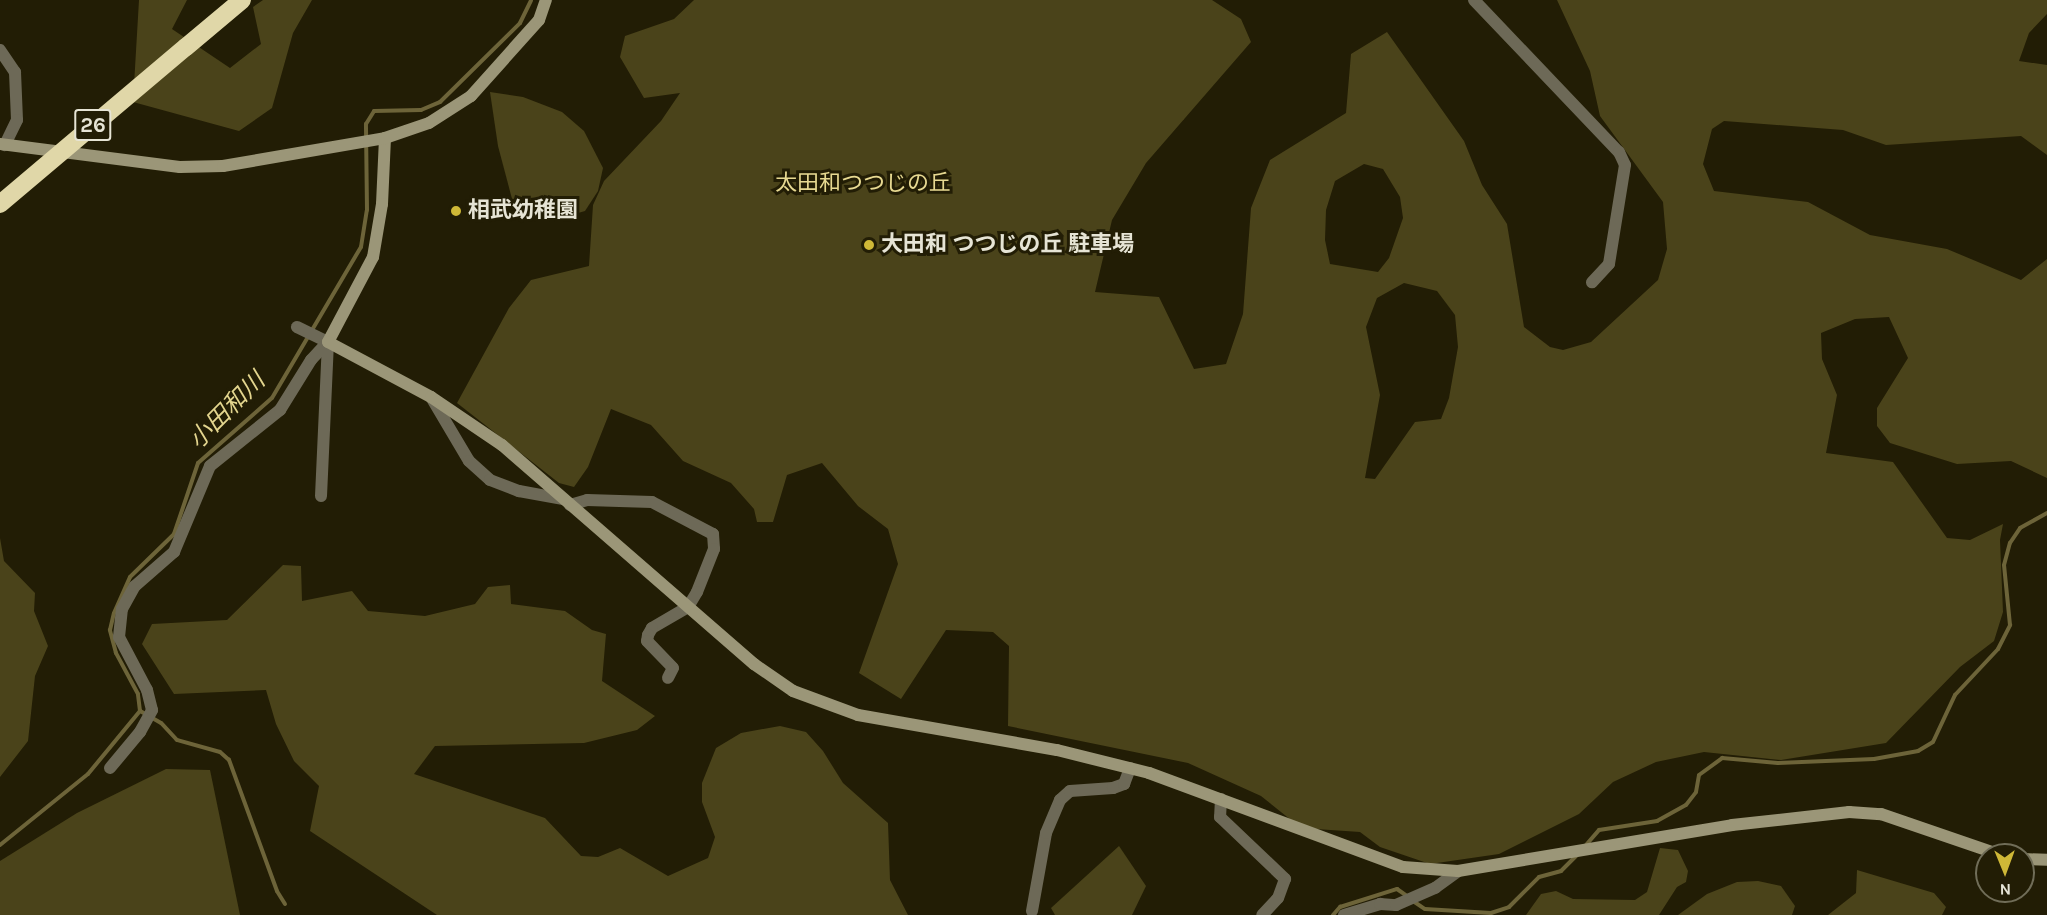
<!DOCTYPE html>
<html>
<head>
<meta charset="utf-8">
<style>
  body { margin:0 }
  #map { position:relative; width:2047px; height:915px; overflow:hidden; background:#221d05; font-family:Karla,"Noto Sans JP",sans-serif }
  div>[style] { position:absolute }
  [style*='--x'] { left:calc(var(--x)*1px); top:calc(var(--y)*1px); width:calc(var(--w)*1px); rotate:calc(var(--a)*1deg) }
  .green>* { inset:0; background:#4a431a }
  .stream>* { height:4px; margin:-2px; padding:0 2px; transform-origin:2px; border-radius:2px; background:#6d6439 }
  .street>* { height:12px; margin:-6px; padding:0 6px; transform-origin:6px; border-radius:6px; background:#6d6957 }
  .secondary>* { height:12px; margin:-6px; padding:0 6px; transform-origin:6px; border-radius:6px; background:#9b9678 }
  .highway>* { height:18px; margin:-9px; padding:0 9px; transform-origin:9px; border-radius:9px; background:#e0d7a8 }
  .highway-bridge>* { height:18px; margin:-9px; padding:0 9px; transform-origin:9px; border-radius:9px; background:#e0d7a8 }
  .dots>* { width:16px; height:16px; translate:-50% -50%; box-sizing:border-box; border:3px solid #221d05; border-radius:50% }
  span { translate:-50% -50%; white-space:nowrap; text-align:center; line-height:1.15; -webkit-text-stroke:6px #221d05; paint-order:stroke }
  .shield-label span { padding:2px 4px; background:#221d05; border:2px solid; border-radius:4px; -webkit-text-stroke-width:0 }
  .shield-label { font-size:21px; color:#e6e4d5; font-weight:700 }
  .park-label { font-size:22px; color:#e7d991 }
  .poi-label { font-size:22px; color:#e6e4d5; font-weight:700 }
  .left { translate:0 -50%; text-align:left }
  .water-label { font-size:24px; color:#e3d58e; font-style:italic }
  .north { position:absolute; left:1975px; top:843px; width:60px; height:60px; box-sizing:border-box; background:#221d05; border:2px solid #706d58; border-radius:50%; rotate:179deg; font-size:16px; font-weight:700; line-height:24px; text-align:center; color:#e6e4d5 }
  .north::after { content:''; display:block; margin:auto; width:21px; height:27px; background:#cfb837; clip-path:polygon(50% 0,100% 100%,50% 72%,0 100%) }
</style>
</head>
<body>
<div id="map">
  <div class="green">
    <div style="clip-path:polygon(139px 0,187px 0,172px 29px,230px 68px,261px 44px,253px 7px,263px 0,312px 0,293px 33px,272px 108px,239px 131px,133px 102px)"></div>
    <div style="clip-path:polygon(evenodd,694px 0,1212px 0,1241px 19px,1251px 42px,1146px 163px,1112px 220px,1095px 292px,1159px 297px,1194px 369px,1226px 364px,1243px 314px,1251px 208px,1270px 160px,1346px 113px,1351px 54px,1387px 32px,1464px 141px,1482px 185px,1507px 224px,1524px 327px,1550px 347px,1563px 350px,1591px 342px,1658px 280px,1667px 249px,1663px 202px,1600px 116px,1590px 71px,1557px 0,2047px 0,2047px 14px,2029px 33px,2019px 61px,2047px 65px,2047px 155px,2021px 136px,1886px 145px,1843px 130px,1724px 121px,1712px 129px,1703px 164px,1714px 191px,1808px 202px,1870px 235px,1947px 249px,2021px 280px,2047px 259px,2047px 478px,2011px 461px,1957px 464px,1890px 443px,1877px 426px,1877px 408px,1908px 358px,1889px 317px,1855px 319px,1821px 333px,1822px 359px,1837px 395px,1826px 453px,1893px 462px,1947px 538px,1970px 540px,2003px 524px,2000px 540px,2003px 612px,1994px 641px,1960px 667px,1886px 743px,1781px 760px,1704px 752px,1656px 762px,1613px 782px,1579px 814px,1499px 854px,1430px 864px,1380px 847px,1360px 832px,1301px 828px,1261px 796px,1188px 763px,1008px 726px,1009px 646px,993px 632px,946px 630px,901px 699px,859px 673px,898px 564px,888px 529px,858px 506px,822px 463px,787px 475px,773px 522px,757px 522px,754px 509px,731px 483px,683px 461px,651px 425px,611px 409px,588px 467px,574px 487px,559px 483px,457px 403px,509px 308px,531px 280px,589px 266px,593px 205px,604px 181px,661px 121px,680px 93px,644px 98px,620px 57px,625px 36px,674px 19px,694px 0,1364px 164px,1383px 169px,1400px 197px,1403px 218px,1389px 258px,1378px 272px,1330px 264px,1325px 240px,1326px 210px,1335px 181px,1364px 164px,694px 0,1404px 283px,1437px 291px,1455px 315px,1458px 347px,1449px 398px,1441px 419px,1415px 422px,1375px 479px,1365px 478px,1380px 395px,1366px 327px,1377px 298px,1404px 283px)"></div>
    <div style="clip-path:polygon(490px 92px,523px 97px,562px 112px,584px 131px,603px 168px,598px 191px,585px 211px,561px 218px,516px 214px,498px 146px)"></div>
    <div style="clip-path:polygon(0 538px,4px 561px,35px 593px,34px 611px,48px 646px,35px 676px,28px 741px,0 777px)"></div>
    <div style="clip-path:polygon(283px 565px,301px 566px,302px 601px,352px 591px,368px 611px,425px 616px,475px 604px,488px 587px,510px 585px,511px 604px,565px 611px,592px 630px,606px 634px,602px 681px,655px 716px,637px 730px,584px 743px,435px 746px,414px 774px,545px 818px,581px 856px,598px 857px,620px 848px,668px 876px,708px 858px,715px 837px,702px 802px,702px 783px,716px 748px,741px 733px,780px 726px,806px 732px,823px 751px,843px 783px,888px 823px,890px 880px,908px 915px,437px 915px,310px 831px,319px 786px,294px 761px,276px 724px,266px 690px,174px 694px,142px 644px,152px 624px,227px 620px)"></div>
    <div style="clip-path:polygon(166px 769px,210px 770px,240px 915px,0 915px,0 861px,77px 813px)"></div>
    <div style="clip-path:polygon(1119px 846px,1146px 886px,1132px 915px,1055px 915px,1051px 908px)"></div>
    <div style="clip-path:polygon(1660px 848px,1678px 850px,1688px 871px,1686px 882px,1677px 887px,1659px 915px,1526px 915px,1541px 894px,1556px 891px,1573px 899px,1635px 900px,1647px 892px)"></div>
    <div style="clip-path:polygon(1857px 870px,1934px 893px,1946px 907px,1942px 915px,1828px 915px,1856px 893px)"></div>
    <div style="clip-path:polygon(1758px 881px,1781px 886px,1795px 906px,1792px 915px,1678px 915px,1707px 894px,1737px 882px)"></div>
  </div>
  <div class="stream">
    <div style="--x:0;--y:845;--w:113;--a:-38.9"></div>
    <div style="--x:88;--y:774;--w:82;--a:-50.5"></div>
    <div style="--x:1586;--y:845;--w:20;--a:-49"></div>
    <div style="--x:1599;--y:830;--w:59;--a:-8.8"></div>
    <div style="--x:1657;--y:821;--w:33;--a:-29"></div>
    <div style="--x:1686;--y:805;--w:16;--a:-52"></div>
    <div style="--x:1696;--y:792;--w:17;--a:-80"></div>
    <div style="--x:1699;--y:775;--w:29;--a:-36"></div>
    <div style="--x:1722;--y:758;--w:56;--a:5.1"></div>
    <div style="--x:1778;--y:763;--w:96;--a:-2.4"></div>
    <div style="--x:1874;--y:759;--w:45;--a:-10.3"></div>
    <div style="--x:1918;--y:751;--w:17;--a:-31"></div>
    <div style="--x:1933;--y:742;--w:52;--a:-64.9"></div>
    <div style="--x:1955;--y:695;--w:63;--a:-46.9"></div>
    <div style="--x:1998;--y:649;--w:27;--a:-63"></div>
    <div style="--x:2010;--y:625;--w:60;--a:-95.7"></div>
    <div style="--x:2004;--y:565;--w:23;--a:-75"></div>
    <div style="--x:2010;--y:543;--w:18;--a:-56"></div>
    <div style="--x:2020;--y:528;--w:31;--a:-29"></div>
    <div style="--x:1413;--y:901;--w:14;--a:34"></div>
    <div style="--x:1425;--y:909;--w:66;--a:3.5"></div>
    <div style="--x:1491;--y:913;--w:19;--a:-18"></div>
    <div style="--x:1509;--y:907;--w:42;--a:-45"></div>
    <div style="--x:1539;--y:877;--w:23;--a:-15"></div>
    <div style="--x:1561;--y:871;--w:23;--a:-45"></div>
    <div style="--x:285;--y:904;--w:15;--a:-122"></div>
    <div style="--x:277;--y:891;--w:140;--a:-110.1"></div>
    <div style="--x:229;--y:760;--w:12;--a:-138"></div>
    <div style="--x:220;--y:752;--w:45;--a:-164.4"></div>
    <div style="--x:177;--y:740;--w:23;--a:-133"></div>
    <div style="--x:161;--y:723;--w:24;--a:-150"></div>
    <div style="--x:140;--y:711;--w:17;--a:-97"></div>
    <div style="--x:138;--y:694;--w:47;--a:-118.2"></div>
    <div style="--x:116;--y:653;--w:24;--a:-105"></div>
    <div style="--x:110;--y:630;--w:17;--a:-77"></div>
    <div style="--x:114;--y:613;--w:39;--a:-66"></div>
    <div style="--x:130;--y:577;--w:62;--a:-44.3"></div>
    <div style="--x:174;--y:534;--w:75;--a:-71.3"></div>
    <div style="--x:198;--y:463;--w:98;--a:-41.3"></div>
    <div style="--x:272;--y:398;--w:175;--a:-59.5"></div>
    <div style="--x:361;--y:247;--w:37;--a:-81"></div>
    <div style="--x:367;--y:210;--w:86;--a:-90.7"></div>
    <div style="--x:366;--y:124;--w:15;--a:-58"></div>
    <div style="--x:374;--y:111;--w:47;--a:-1.2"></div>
    <div style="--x:421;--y:110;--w:21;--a:-23"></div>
    <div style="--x:440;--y:102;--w:112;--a:-44.6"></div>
    <div style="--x:520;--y:23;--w:25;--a:-64"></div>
    <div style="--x:1333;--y:915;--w:11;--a:-49"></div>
    <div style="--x:1340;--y:907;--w:60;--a:-17.5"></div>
    <div style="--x:1397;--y:889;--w:12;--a:35"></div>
  </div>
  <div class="street">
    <div style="--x:1474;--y:0;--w:210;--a:46.4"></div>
    <div style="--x:1619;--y:152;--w:14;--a:65"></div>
    <div style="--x:1625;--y:165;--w:100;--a:99.2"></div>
    <div style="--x:1609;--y:264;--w:25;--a:133"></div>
    <div style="--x:0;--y:50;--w:27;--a:56"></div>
    <div style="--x:15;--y:72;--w:48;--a:87.6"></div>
    <div style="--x:17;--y:120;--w:28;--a:116"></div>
    <div style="--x:297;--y:327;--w:34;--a:26"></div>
    <div style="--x:431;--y:397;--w:74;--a:59.3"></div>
    <div style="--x:469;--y:461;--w:28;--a:42"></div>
    <div style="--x:490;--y:480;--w:31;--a:21"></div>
    <div style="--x:519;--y:491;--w:45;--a:10.3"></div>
    <div style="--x:321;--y:496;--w:154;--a:-87.4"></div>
    <div style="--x:570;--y:505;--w:18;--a:-16"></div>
    <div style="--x:587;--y:500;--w:65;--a:1.8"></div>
    <div style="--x:652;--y:502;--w:69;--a:27.7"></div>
    <div style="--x:713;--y:534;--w:15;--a:86"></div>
    <div style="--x:714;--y:549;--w:46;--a:111.6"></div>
    <div style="--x:697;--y:592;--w:17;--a:121"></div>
    <div style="--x:688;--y:607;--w:42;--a:149.7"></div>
    <div style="--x:652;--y:628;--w:8;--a:120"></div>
    <div style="--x:648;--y:635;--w:6;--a:99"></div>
    <div style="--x:647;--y:641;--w:37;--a:46"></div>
    <div style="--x:673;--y:668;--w:11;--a:117"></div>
    <div style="--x:110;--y:768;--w:47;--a:-50.2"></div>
    <div style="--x:140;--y:732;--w:25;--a:-61"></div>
    <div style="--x:152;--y:710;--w:21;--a:-104"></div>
    <div style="--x:147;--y:690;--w:60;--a:-117.8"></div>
    <div style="--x:119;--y:637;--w:28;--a:-84"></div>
    <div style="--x:122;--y:609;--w:26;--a:-61"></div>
    <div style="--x:135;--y:586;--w:52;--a:-41.1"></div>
    <div style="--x:174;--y:552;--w:93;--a:-67.3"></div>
    <div style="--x:210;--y:466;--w:90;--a:-38.7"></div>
    <div style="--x:280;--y:410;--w:59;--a:-58.2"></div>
    <div style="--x:311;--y:360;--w:25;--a:-47"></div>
    <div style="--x:1221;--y:799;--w:18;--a:93"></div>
    <div style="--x:1220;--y:817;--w:90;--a:43.6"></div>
    <div style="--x:1285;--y:879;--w:20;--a:110"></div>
    <div style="--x:1278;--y:898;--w:23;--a:133"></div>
    <div style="--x:1032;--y:911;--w:79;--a:-79.8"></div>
    <div style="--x:1046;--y:833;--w:36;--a:-67"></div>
    <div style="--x:1060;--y:800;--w:13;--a:-42"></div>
    <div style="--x:1070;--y:791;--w:43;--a:-4"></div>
    <div style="--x:1113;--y:788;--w:12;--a:-20"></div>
    <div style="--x:1124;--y:784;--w:17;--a:-69"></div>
    <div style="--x:1344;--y:915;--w:38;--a:-17"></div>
    <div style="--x:1380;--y:904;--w:16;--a:4"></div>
    <div style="--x:1396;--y:905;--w:43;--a:-23.6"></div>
    <div style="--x:1435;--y:888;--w:29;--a:-36"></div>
  </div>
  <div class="secondary">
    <div style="--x:385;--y:138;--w:66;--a:92.6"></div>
    <div style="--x:382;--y:204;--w:54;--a:99.6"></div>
    <div style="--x:373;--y:257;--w:96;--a:117.9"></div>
    <div style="--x:328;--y:342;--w:117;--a:28.1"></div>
    <div style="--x:431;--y:397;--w:86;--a:34.1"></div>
    <div style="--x:502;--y:445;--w:334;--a:41"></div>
    <div style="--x:754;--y:664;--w:47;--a:34.7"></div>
    <div style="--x:793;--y:691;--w:69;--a:20.3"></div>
    <div style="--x:858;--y:715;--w:202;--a:10"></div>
    <div style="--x:1057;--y:750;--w:95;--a:14"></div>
    <div style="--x:1149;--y:773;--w:271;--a:20.3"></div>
    <div style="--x:1403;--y:867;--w:55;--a:4.2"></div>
    <div style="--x:1458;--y:871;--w:278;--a:-9.5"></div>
    <div style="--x:1732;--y:825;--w:118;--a:-6.3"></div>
    <div style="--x:1849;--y:812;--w:32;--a:4"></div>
    <div style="--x:1881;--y:814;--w:127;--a:18.9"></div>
    <div style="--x:0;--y:144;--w:181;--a:7.3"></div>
    <div style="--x:180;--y:167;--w:43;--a:-1.3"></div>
    <div style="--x:223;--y:166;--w:164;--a:-9.8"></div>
    <div style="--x:385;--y:138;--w:46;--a:-18.8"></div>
    <div style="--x:429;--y:123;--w:50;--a:-32.7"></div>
    <div style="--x:471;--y:96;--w:102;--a:-48.2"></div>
    <div style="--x:539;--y:20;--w:21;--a:-71"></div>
    <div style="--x:2023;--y:859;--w:24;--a:2"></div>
  </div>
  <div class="highway">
    <div style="--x:186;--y:47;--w:73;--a:-40"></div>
  </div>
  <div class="highway-bridge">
    <div style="--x:0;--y:204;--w:243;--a:-40.2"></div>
  </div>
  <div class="dots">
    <div style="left:456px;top:211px;background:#cfb837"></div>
    <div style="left:869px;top:245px;background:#cfb837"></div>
  </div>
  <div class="shield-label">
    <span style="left:93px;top:125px">26</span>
  </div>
  <div class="park-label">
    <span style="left:863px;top:184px">太田和つつじの丘</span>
  </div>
  <div class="poi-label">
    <span class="left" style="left:468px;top:211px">相武幼稚園</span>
    <span class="left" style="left:881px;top:245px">大田和 つつじの丘 駐車場</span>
  </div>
  <div class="water-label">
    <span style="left:227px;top:411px;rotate:-45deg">小田和川</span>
  </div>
  <div class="north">N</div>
</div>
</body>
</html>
